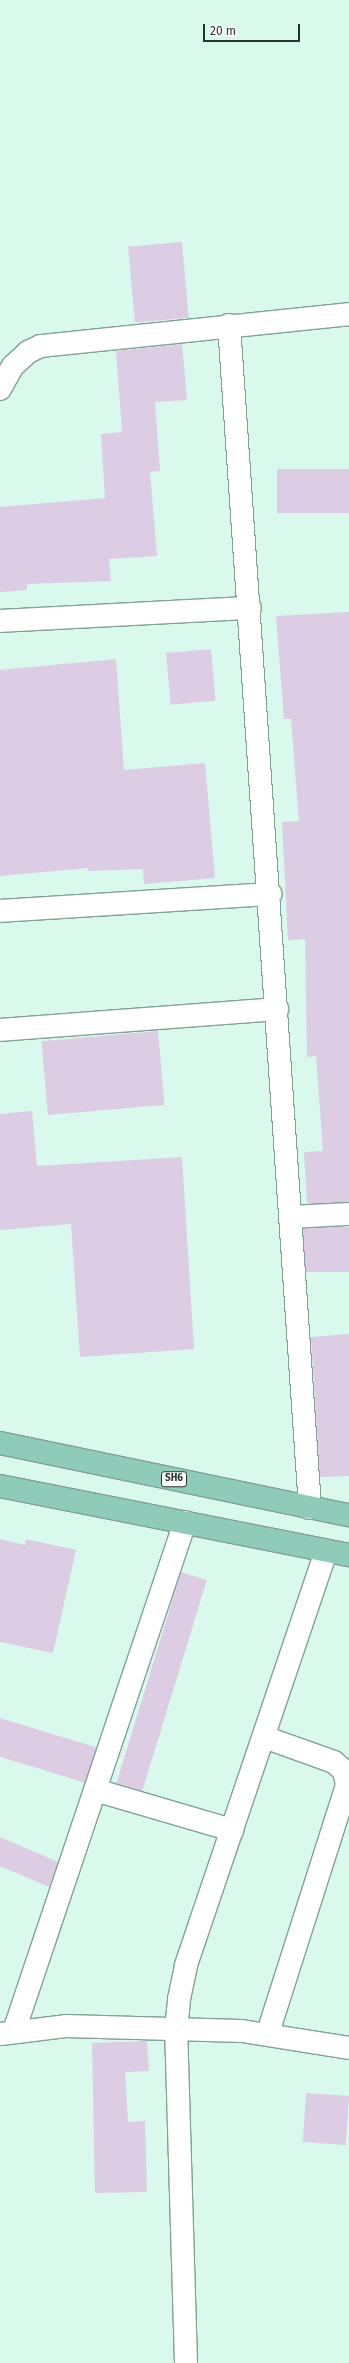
<!DOCTYPE html>
<html>
<head>
<meta charset="utf-8">
<style>
  body { margin:0 }
  #map { position:relative; width:349px; height:2363px; overflow:hidden; background:#d9f9ec; font-family:"Fira Sans",sans-serif }
  div>[style] { position:absolute }
  [style*='--x'] { left:calc(var(--x)*1px); top:calc(var(--y)*1px); width:calc(var(--w)*1px); rotate:calc(var(--a)*1deg) }
  .building>* { inset:0; background:#dccce4; transform-origin:0 0 }
  .roads { filter:drop-shadow(1px 0 #82a094) drop-shadow(-1px 0 #82a094) drop-shadow(0 1px #82a094) drop-shadow(0 -1px #82a094) }
  .street>* { height:22px; margin:-11px; padding:0 11px; transform-origin:11px; border-radius:11px; background:#fff }
  .primary>* { height:22px; margin:-11px; padding:0 11px; transform-origin:11px; border-radius:11px; background:#8eccb9 }
  span { translate:-50% -50%; white-space:nowrap; text-align:center; line-height:1.15; -webkit-text-stroke:3px #fff; paint-order:stroke }
  .shield-label span { padding:1px 3px; background:#fff; border:1px solid; border-radius:3px; -webkit-text-stroke-width:0 }
  .shield-label { font-size:10px; color:#27332e; font-weight:700 }
  .scale { position:absolute; left:203px; top:24px; width:97px; height:18px; box-sizing:border-box; border:2px solid #27332e; border-top:0; padding-left:5px; font-size:12px; line-height:14px; white-space:nowrap; color:#27332e; -webkit-text-stroke:3px #fff; paint-order:stroke }
</style>
</head>
<body>
<div id="map">
  <div class="building">
    <div style="left:182px;top:242px;width:76px;height:54px;rotate:85deg"></div>
    <div style="clip-path:polygon(182px 344px,187px 400px,155px 402px,160px 471px,150px 472px,157px 556px,109px 559px,111px 581px,27px 584px,27px 590px,0 592px,0 507px,105px 498px,101px 434px,122px 432px,116px 351px)"></div>
    <div style="left:349px;top:469px;width:44px;height:72px;rotate:90deg"></div>
    <div style="clip-path:polygon(349px 612px,349px 1202px,307px 1204px,304px 1152px,323px 1151px,316px 1056px,307px 1057px,305px 939px,288px 940px,282px 822px,299px 821px,291px 719px,284px 719px,276px 616px)"></div>
    <div style="left:211px;top:649px;width:52px;height:45px;rotate:85deg"></div>
    <div style="clip-path:polygon(116px 659px,124px 770px,205px 763px,215px 878px,144px 884px,143px 869px,88px 871px,88px 868px,0 876px,0 670px)"></div>
    <div style="left:158px;top:1031px;width:74px;height:117px;rotate:85deg"></div>
    <div style="clip-path:polygon(32px 1111px,37px 1166px,182px 1157px,194px 1349px,80px 1357px,71px 1224px,0 1230px,0 1114px)"></div>
    <div style="left:349px;top:1227px;width:45px;height:46px;rotate:90deg"></div>
    <div style="clip-path:polygon(349px 1334px,349px 1476px,320px 1477px,311px 1337px)"></div>
    <div style="clip-path:polygon(0 1539px,25px 1545px,26px 1539px,76px 1550px,53px 1653px,0 1642px)"></div>
    <div style="left:181px;top:1572px;width:27px;height:221px;rotate:17deg"></div>
    <div style="left:0;top:1718px;width:101px;height:37px;rotate:17deg"></div>
    <div style="clip-path:polygon(0 1837px,58px 1862px,49px 1887px,0 1866px)"></div>
    <div style="clip-path:polygon(147px 2041px,149px 2071px,125px 2072px,128px 2122px,145px 2121px,147px 2192px,95px 2193px,92px 2043px)"></div>
    <div style="left:349px;top:2096px;width:49px;height:43px;rotate:94deg"></div>
  </div>
  <div class="roads">
    <div class="street">
      <div style="--x:229;--y:325;--w:1186;--a:86.08"></div>
      <div style="--x:0;--y:389;--w:26;--a:-61"></div>
      <div style="--x:13;--y:366;--w:21;--a:-43"></div>
      <div style="--x:28;--y:352;--w:14;--a:-25"></div>
      <div style="--x:41;--y:346;--w:310;--a:-5.9"></div>
      <div style="--x:0;--y:621;--w:250;--a:-3"></div>
      <div style="--x:0;--y:911;--w:271;--a:-3.6"></div>
      <div style="--x:0;--y:1030;--w:278;--a:-4.3"></div>
      <div style="--x:291;--y:1217;--w:58;--a:-3"></div>
      <div style="--x:264;--y:1737;--w:74;--a:19.7"></div>
      <div style="--x:334;--y:1762;--w:13;--a:42"></div>
      <div style="--x:344;--y:1771;--w:14;--a:78"></div>
      <div style="--x:347;--y:1785;--w:262;--a:107.7"></div>
      <div style="--x:95;--y:1790;--w:143;--a:16.3"></div>
      <div style="--x:14;--y:2031;--w:537;--a:-71.43"></div>
      <div style="--x:1;--y:2034;--w:65;--a:-7"></div>
      <div style="--x:66;--y:2026;--w:176;--a:1.6"></div>
      <div style="--x:242;--y:2031;--w:108;--a:9"></div>
      <div style="--x:186;--y:2363;--w:334;--a:-91.7"></div>
      <div style="--x:176;--y:2029;--w:30;--a:-84"></div>
      <div style="--x:179;--y:1999;--w:35;--a:-78"></div>
      <div style="--x:186;--y:1965;--w:437;--a:-71.3"></div>
    </div>
    <div class="primary">
      <div style="--x:0;--y:1443;--w:356;--a:11.7"></div>
      <div style="--x:0;--y:1486;--w:356;--a:11.2"></div>
    </div>
  </div>
  <div class="shield-label">
    <span style="left:174px;top:1479px">SH6</span>
  </div>
  <div class="scale">20 m</div>
</div>
</body>
</html>
